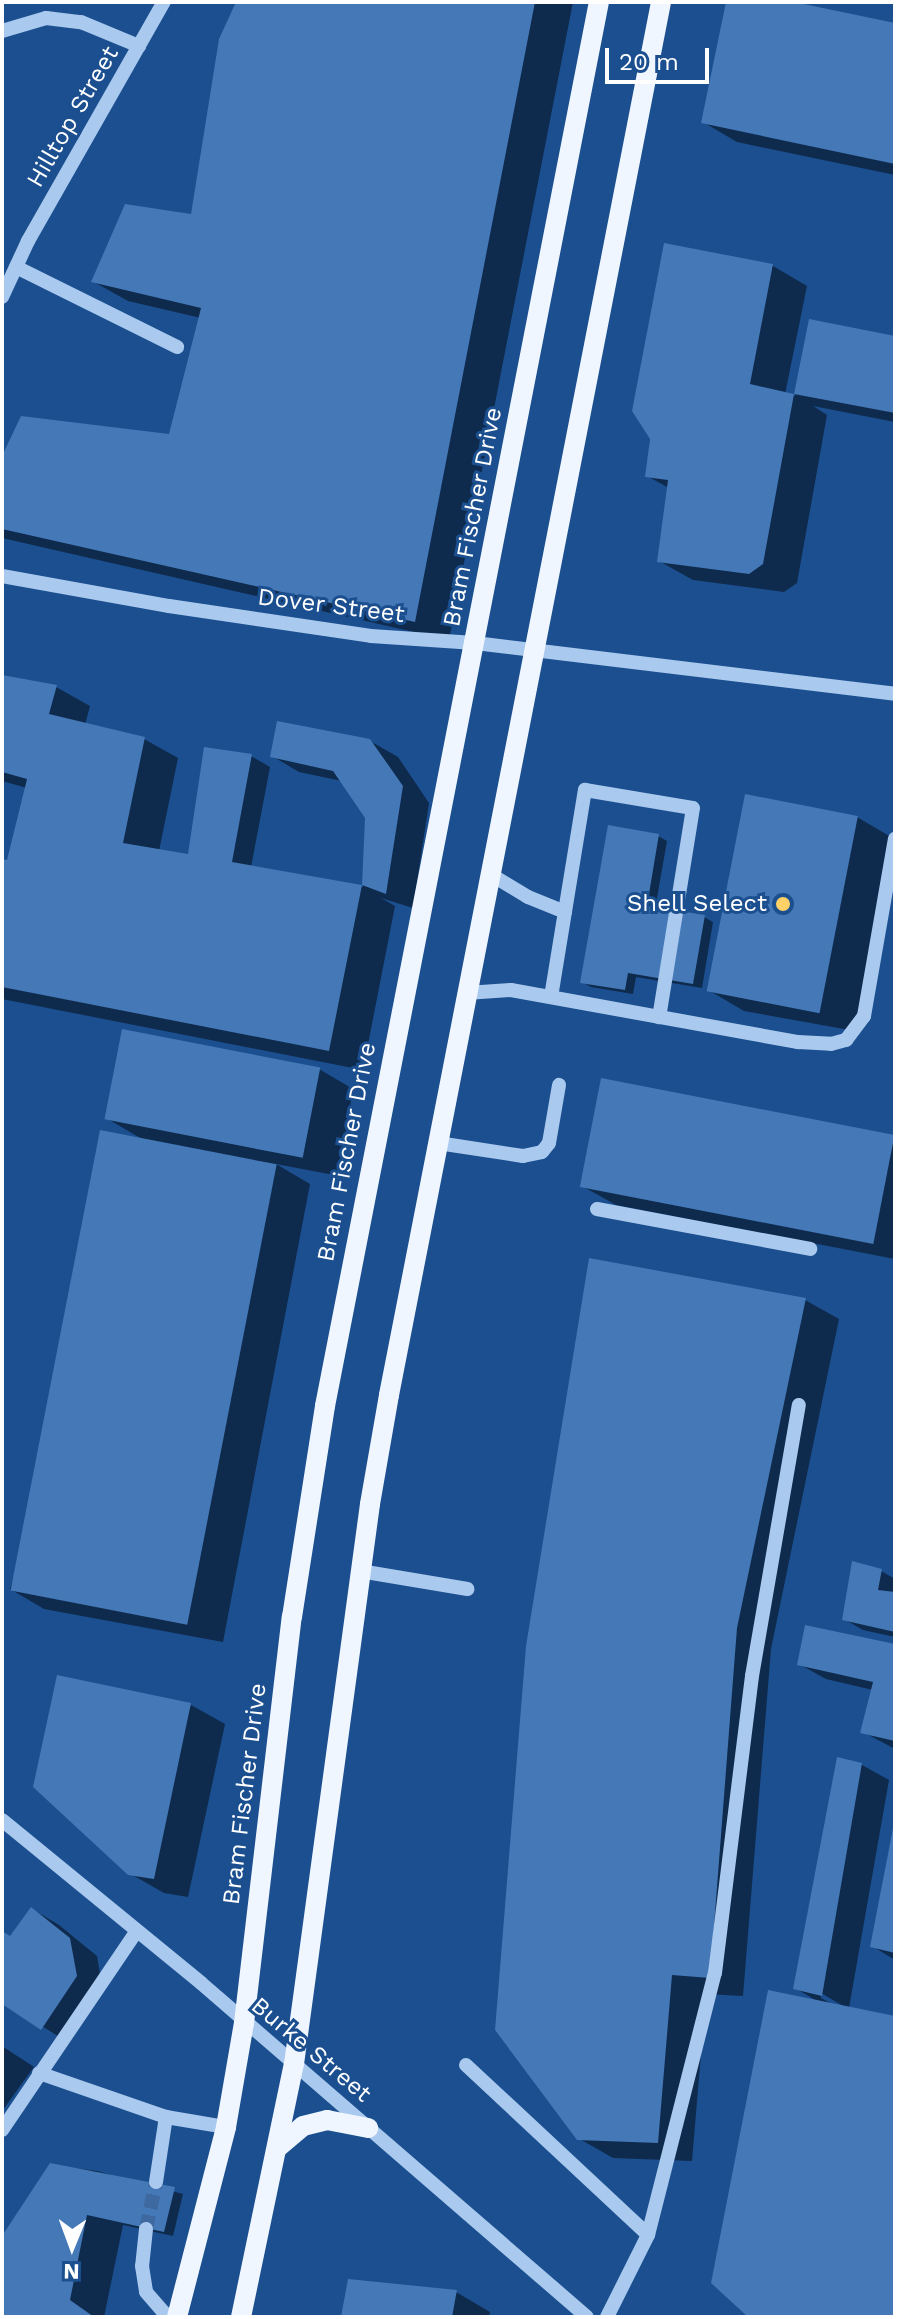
<!DOCTYPE html>
<html>
<head>
<meta charset="utf-8">
<style>
  body { margin:0 }
  #map { position:relative; width:897px; height:2319px; overflow:hidden; background:#1b4f8f; font-family:"Work Sans",sans-serif }
  div>[style] { position:absolute }
  [style*='--x'] { left:calc(var(--x)*1px); top:calc(var(--y)*1px); width:calc(var(--w)*1px); rotate:calc(var(--a)*1deg) }
  .shadow>* { inset:0; background:#0007 }
  .building>* { inset:0; background:#4478b7; transform-origin:0 0 }
  .minor-tunnel>* { height:14px; margin-top:-7px; transform-origin:0; background:repeating-linear-gradient(90deg,#3d69a0 0 14px,transparent 0 21px) }
  .minor>* { height:14px; margin:-7px; padding:0 7px; transform-origin:7px; border-radius:7px; background:#a9c9ee }
  .major>* { height:20px; margin:-10px; padding:0 10px; transform-origin:10px; border-radius:10px; background:#f0f6ff }
  .dots>* { width:22px; height:22px; translate:-50% -50%; box-sizing:border-box; border:4px solid #1b4f8f; border-radius:50% }
  span { translate:-50% -50%; white-space:nowrap; text-align:center; line-height:1.15; -webkit-text-stroke:6px #1b4f8f; paint-order:stroke }
  .street-label { font-size:24px; color:#fff }
  .poi-label { font-size:24px; color:#fff }
  .right { translate:-100% -50%; text-align:right }
  .frame { position:absolute; inset:0; border:4px solid #fff; pointer-events:none }
  .north { position:absolute; left:32px; top:2207px; width:80px; height:80px; -webkit-text-stroke:6px #1b4f8f; paint-order:stroke; rotate:181deg; font-size:22px; font-weight:700; line-height:32px; text-align:center; color:#fff }
  .north::after { content:''; display:block; margin:auto; width:28px; height:36px; background:#fff; clip-path:polygon(50% 0,100% 100%,50% 72%,0 100%) }
  .scale { position:absolute; left:605px; top:48px; width:104px; height:36px; box-sizing:border-box; border:4px solid #fff; border-top:0; padding-left:10px; font-size:24px; line-height:28px; white-space:nowrap; color:#fff; -webkit-text-stroke:6px #1b4f8f; paint-order:stroke }
</style>
</head>
<body>
<div id="map">
  <div class="shadow">
    <div style="clip-path:polygon(239px 2px,573px 2px,449px 640px,2px 538px,2px 460px,171px 436px,201px 318px,128px 301px,94px 282px,192px 216px)"></div>
    <div style="clip-path:polygon(728px 2px,784px 2px,895px 25px,895px 175px,737px 142px,703px 122px)"></div>
    <div style="clip-path:polygon(666px 245px,773px 266px,807px 286px,785px 394px,795px 396px,810px 322px,895px 338px,895px 422px,813px 406px,827px 415px,797px 583px,784px 592px,693px 580px,659px 561px,669px 488px,647px 476px)"></div>
    <div style="clip-path:polygon(2px 677px,56px 687px,90px 706px,85px 725px,144px 739px,178px 758px,159px 851px,189px 856px,251px 756px,270px 767px,251px 867px,363px 887px,367px 818px,342px 781px,299px 772px,272px 756px,370px 741px,398px 757px,429px 803px,413px 908px,381px 898px,395px 906px,363px 1070px,2px 999px,2px 861px,8px 862px,27px 788px,2px 781px)"></div>
    <div style="clip-path:polygon(857px 817px,891px 837px,855px 1031px,744px 1011px,710px 991px)"></div>
    <div style="clip-path:polygon(658px 836px,667px 841px,655px 909px,704px 917px,713px 922px,702px 988px,636px 977px,633px 994px,591px 987px,582px 982px)"></div>
    <div style="clip-path:polygon(319px 1069px,353px 1089px,339px 1176px,276px 1164px,310px 1184px,223px 1642px,44px 1609px,10px 1589px,142px 1139px,106px 1118px)"></div>
    <div style="clip-path:polygon(895px 1137px,895px 1259px,616px 1205px,582px 1186px)"></div>
    <div style="clip-path:polygon(805px 1300px,839px 1319px,771px 1649px,743px 1996px,706px 1994px,692px 2161px,613px 2158px,578px 2138px)"></div>
    <div style="clip-path:polygon(881px 1571px,895px 1579px,895px 1637px,863px 1630px,844px 1619px)"></div>
    <div style="clip-path:polygon(895px 1646px,895px 1749px,863px 1732px,873px 1690px,826px 1679px,799px 1664px)"></div>
    <div style="clip-path:polygon(191px 1705px,225px 1724px,188px 1897px,164px 1893px,129px 1873px)"></div>
    <div style="clip-path:polygon(evenodd,839px 1759px,862px 1765px,889px 1780px,849px 2008px,895px 2018px,895px 2317px,751px 2317px,817px 2001px,795px 1988px,839px 1759px,821px 1993px,845px 2007px,843px 2010px,821px 1998px,821px 1993px)"></div>
    <div style="clip-path:polygon(895px 1829px,895px 1960px,872px 1946px)"></div>
    <div style="clip-path:polygon(32px 1909px,59px 1925px,97px 1956px,103px 1992px,69px 2043px,2px 2001px,2px 1934px,10px 1938px)"></div>
    <div style="clip-path:polygon(2px 2046px,34px 2067px,2px 2111px)"></div>
    <div style="clip-path:polygon(51px 2165px,97px 2171px,183px 2194px,173px 2236px,123px 2225px,104px 2317px,2px 2317px,2px 2239px)"></div>
    <div style="clip-path:polygon(456px 2292px,490px 2312px,489px 2317px,343px 2317px)"></div>
  </div>
  <div class="building">
    <div style="clip-path:polygon(236px 2px,535px 2px,415px 622px,2px 529px,2px 456px,21px 416px,169px 434px,201px 308px,91px 282px,125px 204px,191px 214px,219px 39px)"></div>
    <div style="clip-path:polygon(726px 2px,794px 2px,895px 23px,895px 164px,701px 123px)"></div>
    <div style="clip-path:polygon(664px 243px,773px 264px,750px 384px,794px 394px,809px 319px,895px 336px,895px 413px,794px 394px,763px 564px,749px 574px,657px 562px,668px 480px,645px 477px,650px 439px,632px 411px)"></div>
    <div style="clip-path:polygon(2px 675px,57px 685px,49px 714px,145px 737px,123px 843px,188px 854px,204px 747px,252px 754px,232px 862px,362px 885px,365px 818px,333px 771px,270px 757px,277px 721px,370px 739px,403px 786px,386px 894px,362px 885px,329px 1051px,2px 987px,2px 859px,7px 860px,27px 779px,2px 772px)"></div>
    <div style="left:745px;top:794px;width:115px;height:201px;rotate:11deg"></div>
    <div style="clip-path:polygon(608px 825px,659px 834px,647px 906px,705px 915px,693px 984px,628px 973px,625px 990px,580px 983px)"></div>
    <div style="left:122px;top:1029px;width:202px;height:92px;rotate:11deg"></div>
    <div style="left:601px;top:1078px;width:299px;height:111px;rotate:11deg"></div>
    <div style="left:100px;top:1130px;width:180px;height:469px;rotate:11deg"></div>
    <div style="clip-path:polygon(589px 1258px,806px 1298px,737px 1628px,710px 1978px,672px 1975px,658px 2143px,577px 2140px,495px 2030px,526px 1646px)"></div>
    <div style="clip-path:polygon(852px 1561px,882px 1569px,878px 1590px,895px 1592px,895px 1632px,842px 1620px)"></div>
    <div style="clip-path:polygon(805px 1625px,895px 1644px,895px 1741px,860px 1733px,873px 1682px,797px 1665px)"></div>
    <div style="clip-path:polygon(57px 1675px,191px 1703px,154px 1879px,128px 1875px,33px 1787px)"></div>
    <div style="clip-path:polygon(837px 1757px,862px 1763px,822px 1996px,793px 1989px)"></div>
    <div style="clip-path:polygon(894px 1823px,895px 1823px,895px 1953px,870px 1947px)"></div>
    <div style="clip-path:polygon(31px 1907px,70px 1938px,77px 1976px,41px 2030px,2px 2004px,2px 1931px,10px 1936px)"></div>
    <div style="clip-path:polygon(768px 1990px,895px 2016px,895px 2317px,748px 2317px,711px 2283px)"></div>
    <div style="clip-path:polygon(50px 2163px,175px 2187px,164px 2232px,87px 2215px,70px 2300px,94px 2317px,2px 2317px,2px 2236px)"></div>
    <div style="clip-path:polygon(348px 2279px,457px 2290px,452px 2317px,341px 2317px)"></div>
  </div>
  <div class="minor-tunnel">
    <div style="--x:146;--y:2229;--w:48;--a:-78"></div>
  </div>
  <div class="minor">
    <div style="--x:2;--y:31;--w:46;--a:-16.5"></div>
    <div style="--x:46;--y:18;--w:35;--a:7"></div>
    <div style="--x:81;--y:22;--w:63;--a:22.5"></div>
    <div style="--x:16;--y:267;--w:180;--a:26.4"></div>
    <div style="--x:2;--y:297;--w:62;--a:-65.1"></div>
    <div style="--x:28;--y:241;--w:275;--a:-60.4"></div>
    <div style="--x:2;--y:576;--w:170;--a:10.2"></div>
    <div style="--x:169;--y:606;--w:204;--a:8.4"></div>
    <div style="--x:371;--y:636;--w:104;--a:3.9"></div>
    <div style="--x:475;--y:643;--w:423;--a:6.9"></div>
    <div style="--x:490;--y:874;--w:44;--a:31.2"></div>
    <div style="--x:528;--y:897;--w:40;--a:22"></div>
    <div style="--x:466;--y:993;--w:45;--a:-3.8"></div>
    <div style="--x:511;--y:990;--w:292;--a:10.3"></div>
    <div style="--x:798;--y:1042;--w:33;--a:3"></div>
    <div style="--x:831;--y:1044;--w:16;--a:-15"></div>
    <div style="--x:846;--y:1040;--w:30;--a:-53"></div>
    <div style="--x:864;--y:1016;--w:180;--a:-80.1"></div>
    <div style="--x:551;--y:997;--w:210;--a:-80.7"></div>
    <div style="--x:585;--y:790;--w:109;--a:9.5"></div>
    <div style="--x:693;--y:808;--w:212;--a:99.2"></div>
    <div style="--x:438;--y:1143;--w:86;--a:8.7"></div>
    <div style="--x:523;--y:1156;--w:19;--a:-12"></div>
    <div style="--x:542;--y:1152;--w:11;--a:-52"></div>
    <div style="--x:549;--y:1143;--w:59;--a:-80.2"></div>
    <div style="--x:597;--y:1209;--w:217;--a:10.6"></div>
    <div style="--x:360;--y:1571;--w:109;--a:9.5"></div>
    <div style="--x:2;--y:1820;--w:257;--a:39.3"></div>
    <div style="--x:201;--y:1983;--w:510;--a:40.87"></div>
    <div style="--x:466;--y:2065;--w:249;--a:43"></div>
    <div style="--x:39;--y:2073;--w:134;--a:19.1"></div>
    <div style="--x:2;--y:2130;--w:239;--a:-55.9"></div>
    <div style="--x:156;--y:2182;--w:66;--a:-81.3"></div>
    <div style="--x:166;--y:2117;--w:61;--a:9.5"></div>
    <div style="--x:146;--y:2229;--w:37;--a:96"></div>
    <div style="--x:142;--y:2266;--w:26;--a:81"></div>
    <div style="--x:146;--y:2292;--w:33;--a:49"></div>
    <div style="--x:607;--y:2317;--w:92;--a:-63.4"></div>
    <div style="--x:648;--y:2235;--w:270;--a:-75.7"></div>
    <div style="--x:715;--y:1973;--w:299;--a:-82.9"></div>
    <div style="--x:752;--y:1676;--w:275;--a:-80.2"></div>
  </div>
  <div class="major">
    <div style="--x:277;--y:2148;--w:34;--a:-40"></div>
    <div style="--x:303;--y:2126;--w:25;--a:-14"></div>
    <div style="--x:327;--y:2120;--w:42;--a:11"></div>
    <div style="--x:177;--y:2317;--w:196;--a:-75.5"></div>
    <div style="--x:226;--y:2127;--w:106;--a:-80.2"></div>
    <div style="--x:244;--y:2023;--w:409;--a:-83.3"></div>
    <div style="--x:292;--y:1617;--w:214;--a:-81.1"></div>
    <div style="--x:325;--y:1406;--w:1430;--a:-78.96"></div>
    <div style="--x:241;--y:2317;--w:258;--a:-78.2"></div>
    <div style="--x:294;--y:2064;--w:565;--a:-82.27"></div>
    <div style="--x:370;--y:1504;--w:111;--a:-80.1"></div>
    <div style="--x:389;--y:1395;--w:1419;--a:-78.95"></div>
  </div>
  <div class="dots">
    <div style="left:783px;top:904px;background:#ffd166"></div>
  </div>
  <div class="street-label">
    <span style="left:73px;top:117px;rotate:-60deg">Hilltop Street</span>
    <span style="left:473px;top:517px;rotate:-79deg">Bram Fischer Drive</span>
    <span style="left:331px;top:606px;rotate:7deg">Dover Street</span>
    <span style="left:347px;top:1152px;rotate:-79deg">Bram Fischer Drive</span>
    <span style="left:245px;top:1794px;rotate:-83deg">Bram Fischer Drive</span>
    <span style="left:311px;top:2050px;rotate:40deg">Burke Street</span>
  </div>
  <div class="poi-label">
    <span class="right" style="left:767px;top:904px">Shell Select</span>
  </div>
  <div class="frame"></div>
  <div class="north">N</div>
  <div class="scale">20 m</div>
</div>
</body>
</html>
